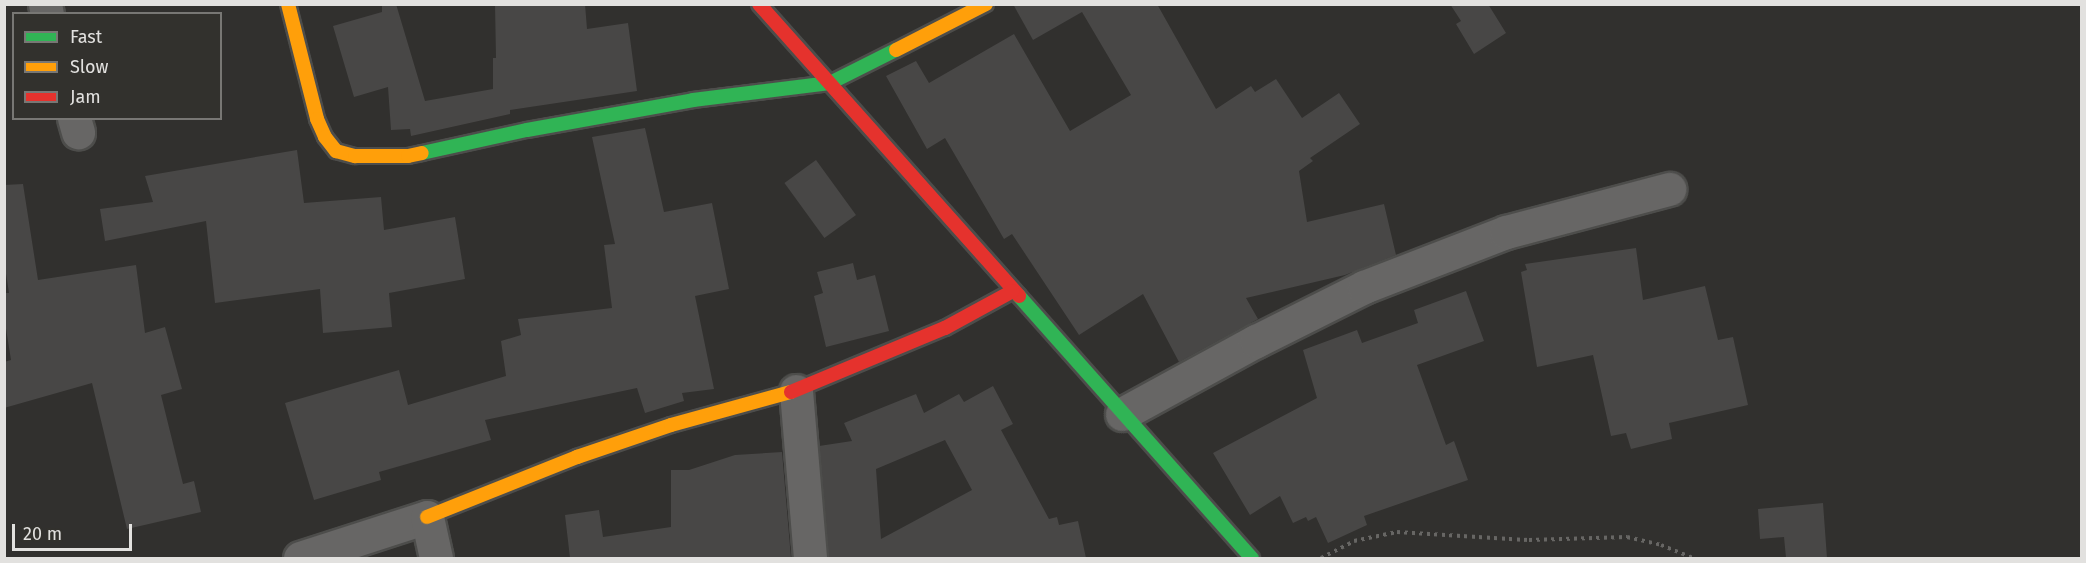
<!DOCTYPE html>
<html>
<head>
<meta charset="utf-8">
<style>
  body { margin:0 }
  #map { position:relative; width:2086px; height:563px; overflow:hidden; background:#31302e; font-family:"Fira Sans",sans-serif }
  div>[style] { position:absolute }
  [style*='--x'] { left:calc(var(--x)*1px); top:calc(var(--y)*1px); width:calc(var(--w)*1px); rotate:calc(var(--a)*1deg) }
  .building>* { inset:0; background:#484746; transform-origin:0 0 }
  .path>* { height:4px; margin-top:-2px; transform-origin:0; background:repeating-linear-gradient(90deg,#676664 0 3px,transparent 0 7.5px) }
  .roads { filter:drop-shadow(2px 0 #4d4d4b) drop-shadow(-2px 0 #4d4d4b) drop-shadow(0 2px #4d4d4b) drop-shadow(0 -2px #4d4d4b) }
  .street>* { height:33px; margin:-16.5px; padding:0 16.5px; transform-origin:16.5px; border-radius:16.5px; background:#676665 }
  .fast>* { height:14px; margin:-7px; padding:0 7px; transform-origin:7px; border-radius:7px; background:#30b455 }
  .slow>* { height:14px; margin:-7px; padding:0 7px; transform-origin:7px; border-radius:7px; background:#ff9f0a }
  .jam>* { height:14px; margin:-7px; padding:0 7px; transform-origin:7px; border-radius:7px; background:#e5322d }
  span { translate:-50% -50%; white-space:nowrap; text-align:center; line-height:1.15; -webkit-text-stroke:6px #32312d; paint-order:stroke }
  .frame { position:absolute; inset:0; border:6px solid #e2e1df; pointer-events:none }
  .legend { position:absolute; left:12px; top:12px; width:210px; height:108px; box-sizing:border-box; background:#32312d; border:2px solid #787774; margin:0; padding:8px 10px; list-style:none; font-size:18px; color:#e2e1df }
  .legend li { display:flex; align-items:center; gap:12px; height:30px }
  .legend b { width:30px; border:2px solid #787774 }
  .scale { position:absolute; left:12px; top:524px; width:120px; height:27px; box-sizing:border-box; border:3px solid #e2e1df; border-top:0; padding-left:8px; font-size:18px; line-height:21px; white-space:nowrap; color:#e2e1df; -webkit-text-stroke:4px #32312d; paint-order:stroke }
</style>
</head>
<body>
<div id="map">
  <div class="building">
    <div style="clip-path:polygon(382px 4px,396px 4px,425px 101px,493px 89px,493px 58px,496px 58px,495px 4px,585px 4px,587px 29px,628px 23px,637px 91px,510px 110px,510px 114px,411px 136px,410px 129px,391px 130px,388px 87px,354px 97px,333px 26px,382px 12px)"></div>
    <div style="clip-path:polygon(1013px 4px,1157px 4px,1216px 109px,1251px 86px,1255px 92px,1276px 79px,1302px 118px,1339px 93px,1360px 124px,1310px 158px,1313px 161px,1299px 171px,1307px 222px,1384px 204px,1396px 255px,1345px 275px,1246px 298px,1258px 319px,1179px 362px,1143px 294px,1079px 335px,1012px 234px,1004px 239px,945px 138px,927px 149px,886px 76px,916px 61px,929px 83px,1014px 34px,1070px 131px,1131px 95px,1082px 12px,1033px 40px)"></div>
    <div style="clip-path:polygon(1450px 4px,1488px 4px,1506px 33px,1474px 54px,1456px 24px,1461px 21px)"></div>
    <div style="clip-path:polygon(645px 128px,664px 212px,712px 203px,729px 289px,695px 296px,714px 389px,682px 393px,684px 401px,645px 413px,637px 388px,485px 420px,491px 440px,379px 472px,381px 480px,314px 500px,285px 403px,399px 370px,408px 405px,506px 376px,501px 341px,521px 335px,518px 319px,612px 308px,604px 245px,615px 244px,592px 137px)"></div>
    <div style="clip-path:polygon(297px 150px,304px 203px,381px 197px,384px 230px,455px 217px,465px 279px,389px 293px,392px 327px,323px 333px,320px 289px,215px 303px,206px 221px,105px 241px,100px 209px,153px 202px,145px 176px)"></div>
    <div style="left:816px;top:160px;width:68px;height:39px;rotate:54deg"></div>
    <div style="clip-path:polygon(23px 184px,38px 280px,136px 265px,145px 333px,165px 327px,182px 389px,161px 395px,183px 484px,194px 481px,201px 512px,127px 529px,92px 383px,4px 408px,4px 362px,11px 360px,4px 316px,4px 293px,9px 293px,4px 261px,4px 185px)"></div>
    <div style="clip-path:polygon(1636px 248px,1643px 300px,1705px 286px,1718px 340px,1733px 337px,1748px 405px,1669px 423px,1672px 439px,1631px 449px,1626px 433px,1611px 436px,1593px 355px,1537px 367px,1521px 272px,1527px 270px,1525px 264px)"></div>
    <div style="clip-path:polygon(853px 263px,857px 280px,875px 275px,889px 331px,826px 347px,814px 296px,823px 293px,817px 272px)"></div>
    <div style="clip-path:polygon(1466px 291px,1484px 341px,1417px 365px,1446px 445px,1454px 441px,1468px 480px,1364px 516px,1367px 525px,1328px 543px,1316px 517px,1308px 521px,1306px 517px,1293px 523px,1280px 496px,1250px 515px,1213px 453px,1317px 398px,1303px 350px,1357px 330px,1362px 343px,1418px 323px,1414px 310px)"></div>
    <div style="clip-path:polygon(evenodd,993px 386px,1013px 424px,1001px 430px,1049px 519px,1057px 517px,1059px 525px,1078px 521px,1086px 558px,828px 558px,819px 446px,852px 441px,844px 423px,916px 394px,924px 413px,959px 394px,964px 402px,993px 386px,945px 440px,972px 490px,881px 539px,876px 469px,945px 440px)"></div>
    <div style="clip-path:polygon(782px 452px,791px 558px,570px 558px,565px 515px,599px 510px,603px 537px,671px 527px,671px 470px,689px 470px,735px 455px)"></div>
    <div style="clip-path:polygon(1823px 503px,1827px 558px,1786px 558px,1784px 537px,1760px 539px,1758px 509px)"></div>
  </div>
  <div class="path">
    <div style="--x:1321;--y:558;--w:37;--a:-27"></div>
    <div style="--x:1354;--y:541;--w:44;--a:-11.8"></div>
    <div style="--x:1397;--y:532;--w:132;--a:3.5"></div>
    <div style="--x:1529;--y:540;--w:98;--a:-1.8"></div>
    <div style="--x:1627;--y:537;--w:35;--a:13"></div>
    <div style="--x:1661;--y:545;--w:35;--a:22"></div>
  </div>
  <div class="roads">
    <div class="street">
      <div style="--x:45;--y:4;--w:10;--a:79"></div>
      <div style="--x:74;--y:118;--w:15;--a:74"></div>
      <div style="--x:796;--y:391;--w:168;--a:85.2"></div>
      <div style="--x:1122;--y:414;--w:153;--a:-28.6"></div>
      <div style="--x:1256;--y:341;--w:121;--a:-26.6"></div>
      <div style="--x:1364;--y:287;--w:152;--a:-21.2"></div>
      <div style="--x:1506;--y:232;--w:169;--a:-14.8"></div>
      <div style="--x:300;--y:558;--w:133;--a:-17.9"></div>
      <div style="--x:427;--y:517;--w:42;--a:77.6"></div>
    </div>
    <div class="fast">
      <div style="--x:422;--y:153;--w:107;--a:-12.4"></div>
      <div style="--x:527;--y:130;--w:169;--a:-10.2"></div>
      <div style="--x:693;--y:100;--w:138;--a:-7.1"></div>
      <div style="--x:830;--y:83;--w:74;--a:-26.6"></div>
      <div style="--x:1019;--y:296;--w:351;--a:48.4"></div>
    </div>
    <div class="slow">
      <div style="--x:288;--y:4;--w:119;--a:75.8"></div>
      <div style="--x:317;--y:119;--w:20;--a:66"></div>
      <div style="--x:325;--y:137;--w:18;--a:52"></div>
      <div style="--x:336;--y:151;--w:20;--a:15"></div>
      <div style="--x:355;--y:156;--w:53;--a:0"></div>
      <div style="--x:408;--y:156;--w:14;--a:-12"></div>
      <div style="--x:896;--y:50;--w:101;--a:-27.1"></div>
      <div style="--x:427;--y:517;--w:162;--a:-21.8"></div>
      <div style="--x:577;--y:457;--w:99;--a:-18.8"></div>
      <div style="--x:671;--y:425;--w:124;--a:-15.4"></div>
    </div>
    <div class="jam">
      <div style="--x:759;--y:4;--w:391;--a:48.3"></div>
      <div style="--x:791;--y:392;--w:167;--a:-22.6"></div>
      <div style="--x:945;--y:328;--w:77;--a:-28.6"></div>
    </div>
  </div>
  <div class="frame"></div>
  <ul class="legend">
  <li><b style="height:8px;background:#30b455"></b>Fast</li>
  <li><b style="height:8px;background:#ff9f0a"></b>Slow</li>
  <li><b style="height:8px;background:#e5322d"></b>Jam</li>
  </ul>
  <div class="scale">20 m</div>
</div>
</body>
</html>
